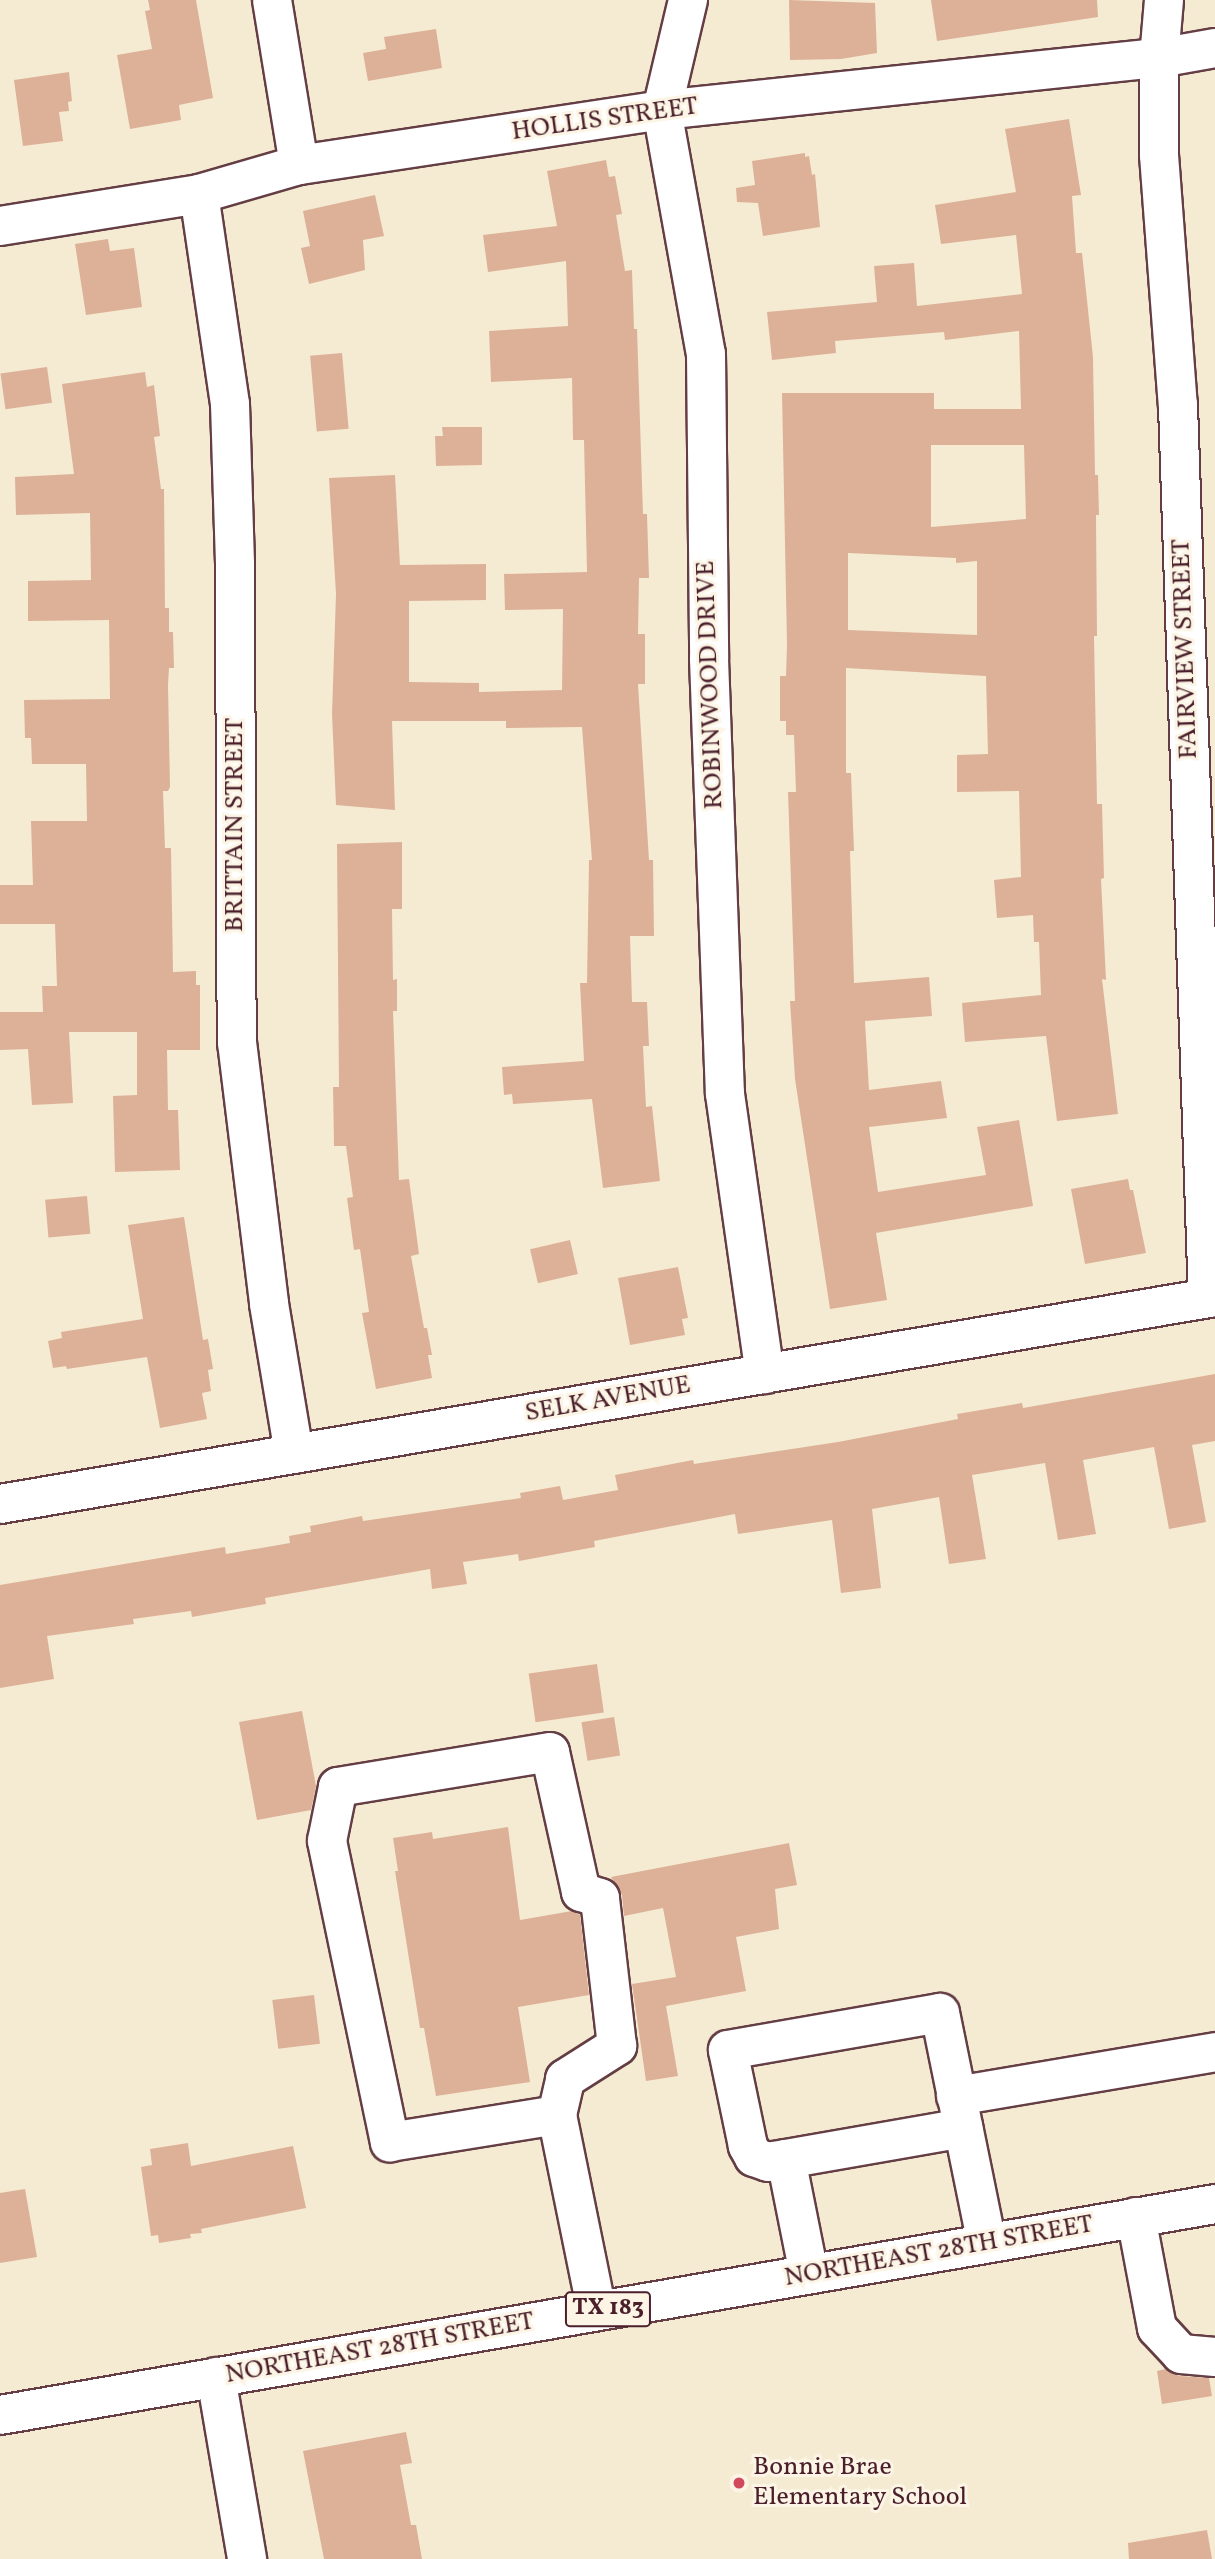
<!DOCTYPE html>
<html>
<head>
<meta charset="utf-8">
<style>
  body { margin:0 }
  #map { position:relative; width:1215px; height:2559px; overflow:hidden; background:#f4ebd2; font-family:Vollkorn,serif }
  div>[style] { position:absolute }
  [style*='--x'] { left:calc(var(--x)*1px); top:calc(var(--y)*1px); width:calc(var(--w)*1px); rotate:calc(var(--a)*1deg) }
  .building>* { inset:0; background:#ddb198; transform-origin:0 0 }
  .roads { filter:drop-shadow(2px 0 #643e44) drop-shadow(-2px 0 #643e44) drop-shadow(0 2px #643e44) drop-shadow(0 -2px #643e44) }
  .minor>* { height:38px; margin:-19px; padding:0 19px; transform-origin:19px; border-radius:19px; background:#fff }
  .major>* { height:38px; margin:-19px; padding:0 19px; transform-origin:19px; border-radius:19px; background:#fff }
  .dots>* { width:19px; height:19px; translate:-50% -50%; box-sizing:border-box; border:4px solid #fcf5e5; border-radius:50% }
  span { translate:-50% -50%; white-space:nowrap; text-align:center; line-height:1.15; -webkit-text-stroke:6px #fcf5e5; paint-order:stroke }
  .shield-label span { padding:2px 5px; background:#fcf5e5; border:2px solid; border-radius:5px; -webkit-text-stroke-width:0 }
  .shield-label { font-size:24px; color:#4a1f2b; font-weight:700 }
  .street-label { font-size:26px; color:#4a1f2b }
  .poi-label { font-size:26px; color:#4a1f2b }
  .left { translate:0 -50%; text-align:left }
</style>
</head>
<body>
<div id="map">
  <div class="building">
    <div style="clip-path:polygon(148px 0,196px 0,213px 98px,179px 105px,181px 120px,130px 129px,117px 55px,152px 49px,145px 11px,150px 10px)"></div>
    <div style="clip-path:polygon(789px 0,875px 3px,877px 53px,841px 59px,790px 60px)"></div>
    <div style="clip-path:polygon(931px 0,1097px 0,1098px 17px,937px 41px)"></div>
    <div style="clip-path:polygon(436px 29px,442px 68px,368px 81px,363px 53px,386px 49px,384px 37px)"></div>
    <div style="clip-path:polygon(69px 72px,72px 101px,68px 102px,69px 111px,59px 112px,63px 141px,23px 146px,14px 80px)"></div>
    <div style="clip-path:polygon(evenodd,1069px 119px,1081px 195px,1072px 196px,1076px 253px,1082px 253px,1093px 357px,1095px 475px,1098px 475px,1099px 515px,1096px 515px,1097px 636px,1094px 636px,1097px 804px,1102px 804px,1104px 878px,1101px 879px,1106px 980px,1102px 979px,1118px 1114px,1057px 1121px,1046px 1036px,965px 1042px,962px 1003px,1041px 995px,1039px 942px,1034px 942px,1033px 915px,997px 918px,994px 880px,1021px 877px,1019px 791px,957px 792px,957px 755px,988px 754px,986px 676px,846px 668px,846px 773px,851px 773px,854px 851px,850px 851px,854px 983px,929px 977px,932px 1016px,865px 1021px,869px 1090px,941px 1081px,947px 1118px,869px 1127px,878px 1192px,986px 1175px,977px 1127px,1019px 1120px,1033px 1206px,876px 1233px,887px 1300px,830px 1309px,795px 1079px,790px 1001px,795px 1001px,788px 792px,796px 792px,794px 735px,786px 735px,786px 721px,780px 721px,780px 676px,786px 676px,787px 644px,782px 393px,934px 393px,934px 409px,1021px 409px,1019px 331px,945px 340px,944px 332px,835px 341px,836px 353px,772px 360px,767px 312px,877px 302px,874px 266px,914px 263px,917px 306px,1022px 294px,1016px 235px,941px 244px,935px 205px,1016px 192px,1005px 129px,1069px 119px,931px 445px,1024px 445px,1026px 519px,931px 527px,931px 445px,1069px 119px,848px 553px,956px 558px,956px 563px,977px 561px,977px 635px,848px 630px,848px 553px)"></div>
    <div style="clip-path:polygon(805px 153px,805px 157px,809px 156px,812px 175px,815px 174px,820px 227px,763px 236px,758px 203px,737px 202px,736px 188px,755px 185px,752px 161px)"></div>
    <div style="clip-path:polygon(606px 160px,609px 177px,615px 176px,622px 214px,616px 215px,625px 271px,632px 270px,634px 329px,637px 329px,643px 514px,647px 514px,649px 578px,639px 578px,638px 634px,645px 634px,645px 684px,638px 684px,649px 860px,653px 860px,654px 936px,630px 936px,632px 1002px,647px 1002px,649px 1046px,643px 1046px,646px 1107px,652px 1106px,660px 1181px,603px 1188px,592px 1099px,513px 1104px,512px 1094px,504px 1095px,502px 1067px,584px 1061px,580px 983px,587px 983px,589px 860px,592px 860px,582px 727px,506px 728px,506px 721px,392px 721px,395px 810px,336px 805px,332px 714px,336px 594px,329px 478px,395px 475px,400px 565px,486px 564px,486px 600px,409px 601px,409px 682px,479px 683px,479px 692px,562px 690px,563px 609px,505px 610px,504px 574px,587px 572px,584px 440px,573px 440px,572px 378px,491px 382px,489px 331px,568px 326px,566px 261px,488px 272px,483px 235px,557px 226px,547px 171px)"></div>
    <div style="clip-path:polygon(375px 195px,384px 236px,363px 240px,365px 270px,309px 284px,301px 248px,310px 246px,303px 211px)"></div>
    <div style="clip-path:polygon(108px 239px,110px 251px,134px 248px,142px 307px,86px 315px,75px 244px)"></div>
    <div style="left:342px;top:353px;width:76px;height:32px;rotate:85deg"></div>
    <div style="left:47px;top:367px;width:36px;height:47px;rotate:82deg"></div>
    <div style="clip-path:polygon(145px 372px,147px 387px,154px 385px,160px 436px,154px 437px,161px 489px,164px 489px,165px 608px,169px 608px,169px 632px,173px 632px,174px 668px,169px 668px,168px 685px,170px 787px,168px 791px,163px 791px,165px 848px,171px 848px,173px 972px,196px 971px,196px 985px,200px 985px,200px 1050px,167px 1050px,168px 1110px,178px 1110px,180px 1170px,115px 1172px,113px 1096px,137px 1095px,137px 1032px,69px 1032px,73px 1103px,32px 1105px,28px 1049px,0 1050px,0 1012px,43px 1012px,42px 986px,57px 986px,55px 924px,0 924px,0 885px,33px 885px,31px 821px,87px 821px,86px 764px,32px 764px,31px 738px,25px 738px,24px 700px,110px 699px,109px 620px,28px 621px,28px 581px,91px 580px,90px 513px,16px 515px,15px 477px,74px 474px,62px 384px)"></div>
    <div style="clip-path:polygon(442px 427px,482px 427px,482px 465px,436px 466px,435px 436px,443px 436px)"></div>
    <div style="clip-path:polygon(402px 842px,402px 909px,392px 909px,393px 980px,397px 979px,397px 1011px,393px 1011px,399px 1180px,409px 1179px,419px 1254px,411px 1256px,424px 1328px,427px 1328px,432px 1355px,428px 1355px,432px 1378px,376px 1389px,362px 1313px,369px 1312px,360px 1249px,354px 1250px,347px 1198px,353px 1197px,346px 1146px,334px 1146px,333px 1087px,339px 1087px,337px 844px)"></div>
    <div style="clip-path:polygon(1128px 1179px,1130px 1190px,1133px 1190px,1146px 1253px,1085px 1264px,1071px 1189px)"></div>
    <div style="left:87px;top:1196px;width:38px;height:42px;rotate:85deg"></div>
    <div style="clip-path:polygon(184px 1217px,203px 1340px,208px 1339px,213px 1369px,208px 1370px,211px 1391px,202px 1393px,207px 1419px,160px 1428px,147px 1357px,67px 1369px,66px 1366px,53px 1368px,48px 1341px,62px 1338px,61px 1332px,143px 1319px,128px 1225px)"></div>
    <div style="left:570px;top:1240px;width:35px;height:41px;rotate:77deg"></div>
    <div style="clip-path:polygon(678px 1267px,688px 1318px,682px 1319px,685px 1335px,630px 1345px,618px 1278px)"></div>
    <div style="clip-path:polygon(1215px 1374px,1215px 1441px,1192px 1445px,1206px 1522px,1169px 1529px,1154px 1447px,1083px 1460px,1096px 1534px,1058px 1540px,1045px 1463px,972px 1475px,986px 1559px,949px 1564px,939px 1497px,872px 1509px,881px 1588px,841px 1593px,832px 1520px,738px 1534px,735px 1514px,594px 1541px,595px 1547px,519px 1561px,518px 1554px,463px 1562px,467px 1584px,432px 1589px,430px 1569px,265px 1598px,266px 1604px,192px 1617px,191px 1611px,133px 1619px,134px 1624px,47px 1636px,54px 1679px,0 1688px,0 1585px,225px 1547px,226px 1554px,290px 1543px,289px 1536px,311px 1532px,310px 1526px,362px 1516px,363px 1521px,521px 1498px,520px 1493px,560px 1486px,563px 1500px,618px 1490px,615px 1475px,693px 1460px,694px 1464px,838px 1442px,958px 1419px,957px 1414px,1022px 1403px,1023px 1408px)"></div>
    <div style="left:597px;top:1664px;width:49px;height:69px;rotate:82deg"></div>
    <div style="clip-path:polygon(302px 1711px,316px 1786px,311px 1810px,257px 1820px,239px 1722px)"></div>
    <div style="left:614px;top:1717px;width:39px;height:33px;rotate:81deg"></div>
    <div style="clip-path:polygon(508px 1827px,520px 1920px,572px 1911px,580px 1915px,589px 1995px,518px 2007px,530px 2082px,436px 2096px,424px 2028px,420px 2028px,395px 1871px,398px 1871px,393px 1838px,432px 1832px,433px 1839px)"></div>
    <div style="clip-path:polygon(789px 1843px,797px 1885px,775px 1889px,779px 1929px,736px 1937px,746px 1991px,666px 2006px,678px 2076px,646px 2081px,632px 1984px,676px 1977px,663px 1908px,624px 1916px,622px 1895px,611px 1877px)"></div>
    <div style="left:314px;top:1995px;width:49px;height:42px;rotate:83deg"></div>
    <div style="clip-path:polygon(188px 2143px,191px 2166px,293px 2146px,306px 2208px,201px 2229px,202px 2233px,190px 2234px,191px 2238px,159px 2243px,158px 2235px,151px 2236px,141px 2167px,152px 2165px,150px 2149px)"></div>
    <div style="clip-path:polygon(25px 2189px,37px 2257px,0 2263px,0 2193px)"></div>
    <div style="clip-path:polygon(1166px 2369px,1179px 2376px,1209px 2378px,1212px 2396px,1162px 2404px,1157px 2371px)"></div>
    <div style="clip-path:polygon(406px 2432px,412px 2463px,400px 2465px,411px 2525px,416px 2525px,422px 2559px,324px 2559px,303px 2451px)"></div>
    <div style="clip-path:polygon(1207px 2530px,1212px 2559px,1129px 2559px,1128px 2543px)"></div>
  </div>
  <div class="roads">
    <div class="minor">
      <div style="--x:272;--y:0;--w:167;--a:80.7"></div>
      <div style="--x:688;--y:0;--w:113;--a:103.3"></div>
      <div style="--x:662;--y:110;--w:248;--a:79.8"></div>
      <div style="--x:706;--y:354;--w:305;--a:89.4"></div>
      <div style="--x:709;--y:659;--w:435;--a:87.9"></div>
      <div style="--x:725;--y:1094;--w:283;--a:81.9"></div>
      <div style="--x:1164;--y:0;--w:58;--a:94.9"></div>
      <div style="--x:1159;--y:58;--w:97;--a:90"></div>
      <div style="--x:1159;--y:155;--w:251;--a:85.7"></div>
      <div style="--x:1178;--y:405;--w:894;--a:88.08"></div>
      <div style="--x:199;--y:194;--w:212;--a:81.6"></div>
      <div style="--x:230;--y:404;--w:161;--a:88.2"></div>
      <div style="--x:235;--y:565;--w:477;--a:89.8"></div>
      <div style="--x:237;--y:1042;--w:264;--a:83"></div>
      <div style="--x:269;--y:1304;--w:152;--a:80.5"></div>
      <div style="--x:0;--y:226;--w:202;--a:-9.1"></div>
      <div style="--x:199;--y:194;--w:104;--a:-16.2"></div>
      <div style="--x:299;--y:165;--w:367;--a:-8.6"></div>
      <div style="--x:662;--y:110;--w:500;--a:-6"></div>
      <div style="--x:1159;--y:58;--w:57;--a:-10.1"></div>
      <div style="--x:0;--y:1504;--w:1233;--a:-9.67"></div>
      <div style="--x:956;--y:2096;--w:263;--a:-9.6"></div>
      <div style="--x:557;--y:2115;--w:37;--a:-77"></div>
      <div style="--x:565;--y:2079;--w:62;--a:-32.4"></div>
      <div style="--x:617;--y:2046;--w:149;--a:-96.6"></div>
      <div style="--x:600;--y:1898;--w:20;--a:-162"></div>
      <div style="--x:581;--y:1892;--w:143;--a:-102.5"></div>
      <div style="--x:550;--y:1752;--w:215;--a:170.6"></div>
      <div style="--x:338;--y:1787;--w:55;--a:101.5"></div>
      <div style="--x:327;--y:1841;--w:308;--a:78.2"></div>
      <div style="--x:390;--y:2142;--w:169;--a:-9.2"></div>
      <div style="--x:557;--y:2115;--w:200;--a:78.5"></div>
      <div style="--x:786;--y:2159;--w:180;--a:-9.9"></div>
      <div style="--x:1136;--y:2217;--w:113;--a:79.3"></div>
      <div style="--x:1157;--y:2328;--w:35;--a:47"></div>
      <div style="--x:1181;--y:2354;--w:34;--a:5"></div>
      <div style="--x:809;--y:2274;--w:117;--a:-101.3"></div>
      <div style="--x:786;--y:2159;--w:18;--a:171"></div>
      <div style="--x:768;--y:2162;--w:15;--a:-160"></div>
      <div style="--x:754;--y:2157;--w:13;--a:-119"></div>
      <div style="--x:748;--y:2146;--w:98;--a:-101.8"></div>
      <div style="--x:728;--y:2050;--w:215;--a:-9.9"></div>
      <div style="--x:940;--y:2013;--w:235;--a:78.5"></div>
      <div style="--x:216;--y:2377;--w:185;--a:80.3"></div>
    </div>
    <div class="major">
      <div style="--x:0;--y:2415;--w:1233;--a:-9.85"></div>
    </div>
  </div>
  <div class="dots">
    <div style="left:739px;top:2483px;background:#d1495b"></div>
  </div>
  <div class="shield-label">
    <span style="left:608px;top:2309px">TX 183</span>
  </div>
  <div class="street-label">
    <span style="left:605px;top:120px;rotate:-8deg">HOLLIS STREET</span>
    <span style="left:1186px;top:649px;rotate:-92deg">FAIRVIEW STREET</span>
    <span style="left:711px;top:685px;rotate:-92deg">ROBINWOOD DRIVE</span>
    <span style="left:236px;top:825px;rotate:-90deg">BRITTAIN STREET</span>
    <span style="left:608px;top:1400px;rotate:-10deg">SELK AVENUE</span>
    <span style="left:939px;top:2252px;rotate:-10deg">NORTHEAST 28TH STREET</span>
    <span style="left:380px;top:2349px;rotate:-10deg">NORTHEAST 28TH STREET</span>
  </div>
  <div class="poi-label">
    <span class="left" style="left:753px;top:2483px">Bonnie Brae<br>Elementary School</span>
  </div>
</div>
</body>
</html>
